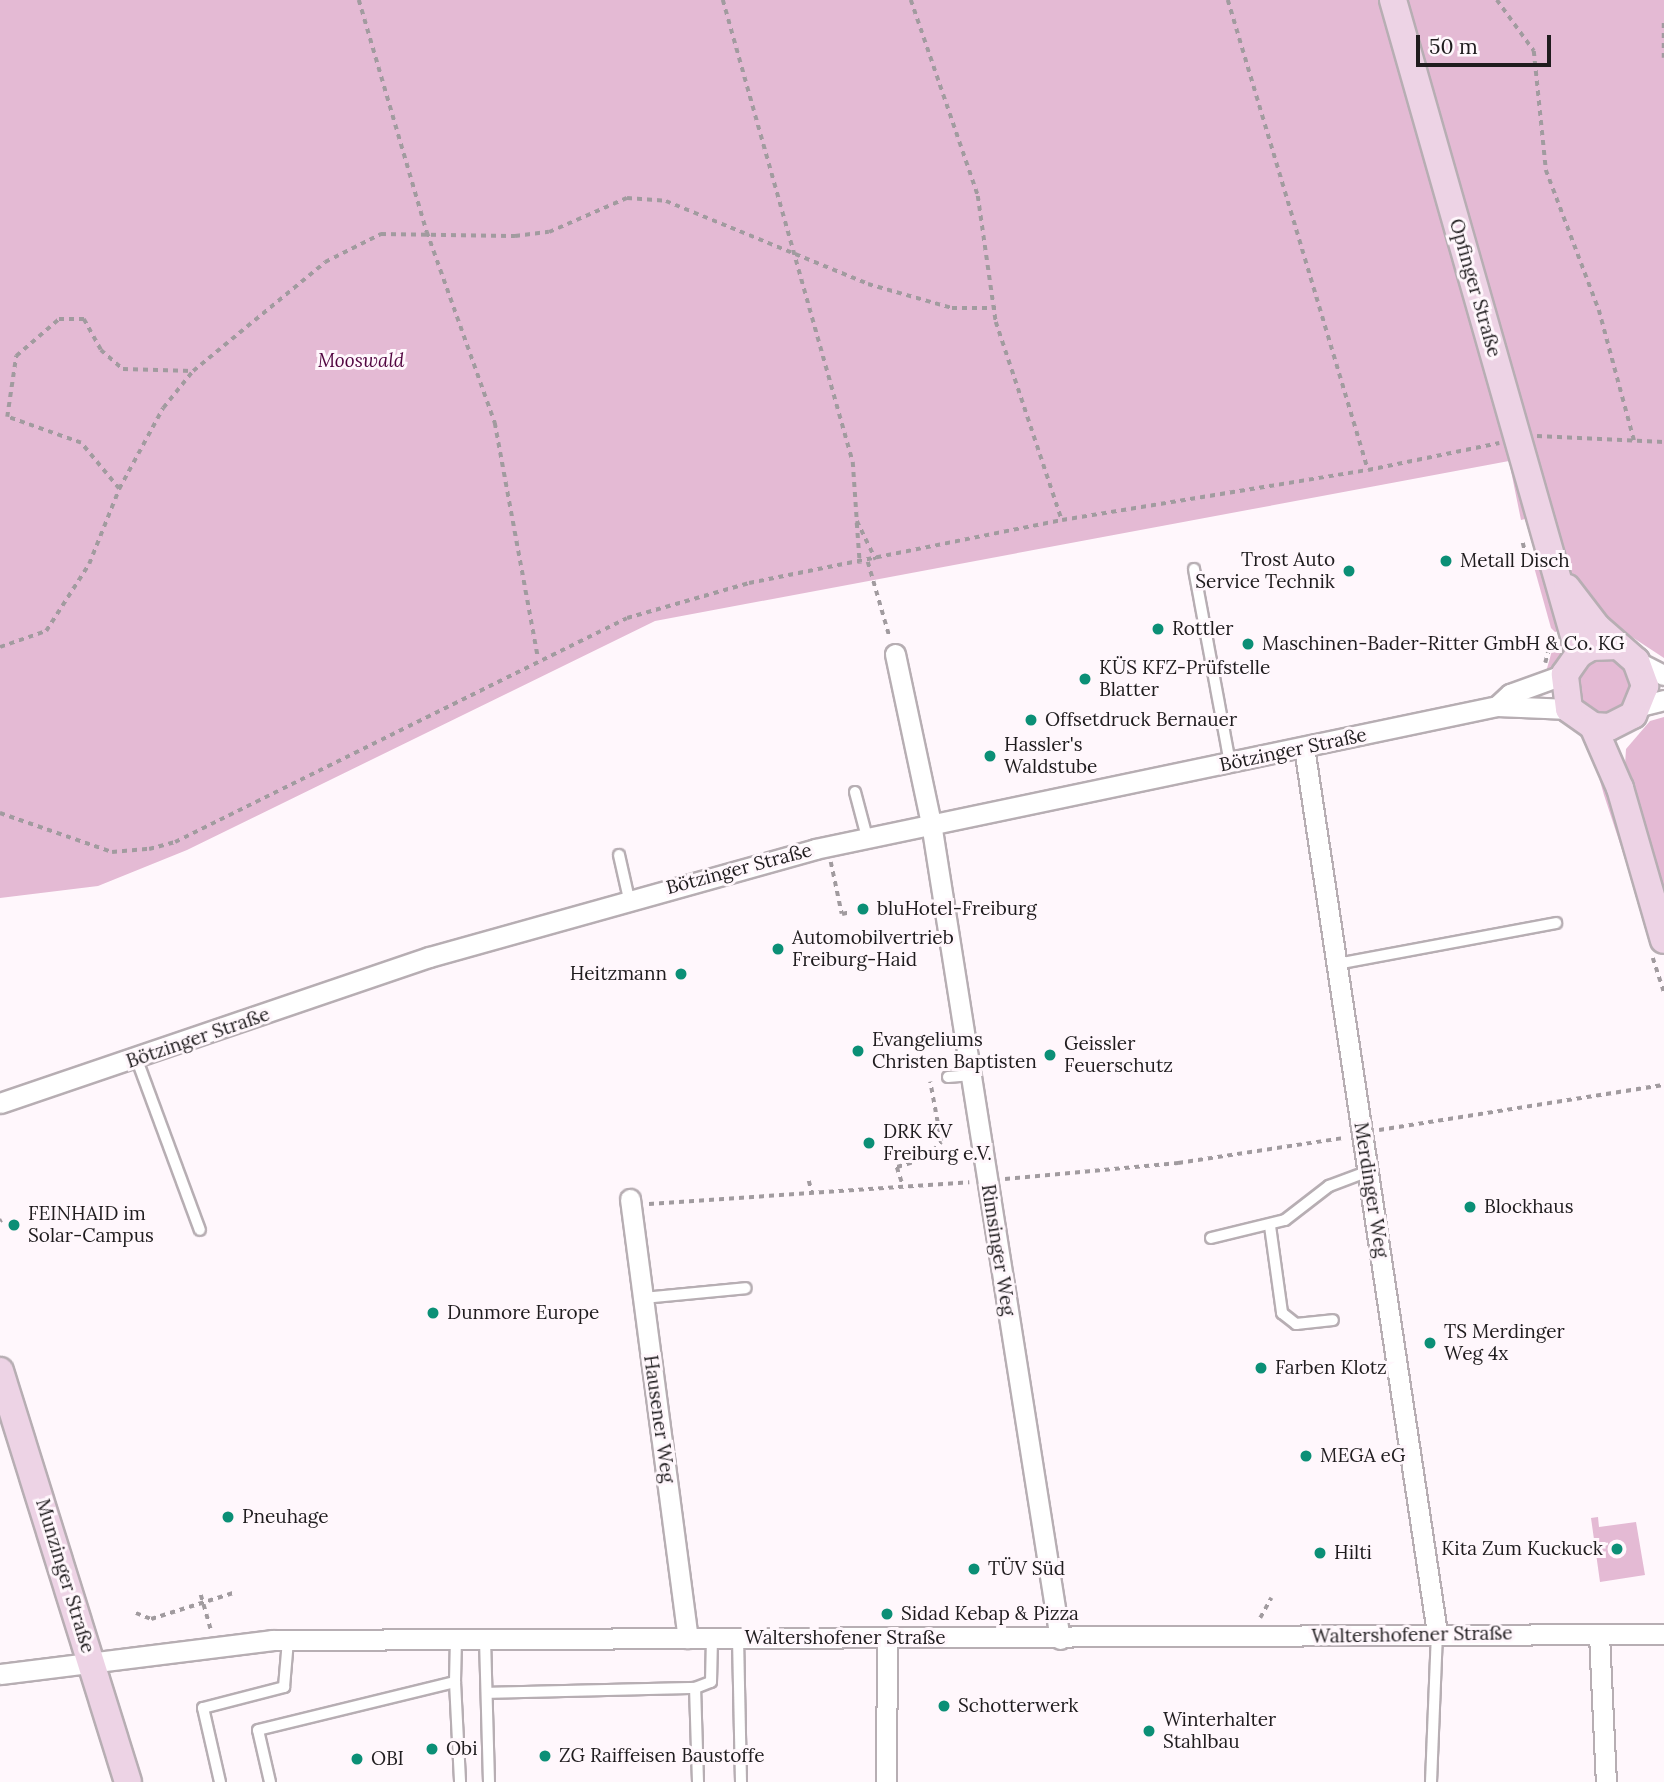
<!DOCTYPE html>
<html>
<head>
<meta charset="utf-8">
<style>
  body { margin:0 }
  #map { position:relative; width:1664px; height:1782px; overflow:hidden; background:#fff7fc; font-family:Lora,serif }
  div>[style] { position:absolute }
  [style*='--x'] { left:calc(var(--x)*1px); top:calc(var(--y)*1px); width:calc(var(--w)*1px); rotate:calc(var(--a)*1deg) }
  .green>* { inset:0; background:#e4bad4 }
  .round { border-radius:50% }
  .path>* { height:3.5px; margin-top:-1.75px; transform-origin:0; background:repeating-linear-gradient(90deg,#a19b9f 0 5px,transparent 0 10px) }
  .roads { filter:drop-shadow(2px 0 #b7aeb3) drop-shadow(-2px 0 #b7aeb3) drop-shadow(0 2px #b7aeb3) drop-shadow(0 -2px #b7aeb3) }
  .lane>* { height:10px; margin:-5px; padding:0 5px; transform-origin:5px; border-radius:5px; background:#fff }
  .street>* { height:19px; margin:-9.5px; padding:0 9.5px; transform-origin:9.5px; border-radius:9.5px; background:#fff }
  .secondary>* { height:26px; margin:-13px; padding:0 13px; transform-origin:13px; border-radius:13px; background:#edd3e5 }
  .dots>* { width:19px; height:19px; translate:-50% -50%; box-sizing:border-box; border:4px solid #fff7fc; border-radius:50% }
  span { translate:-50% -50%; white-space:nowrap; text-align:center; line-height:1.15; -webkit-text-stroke:6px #fff7fc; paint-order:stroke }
  .street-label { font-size:19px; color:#1f1c1e }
  .park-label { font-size:19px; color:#51043f; font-style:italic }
  .poi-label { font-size:19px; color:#1f1c1e }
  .right { translate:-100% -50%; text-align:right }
  .left { translate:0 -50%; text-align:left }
  .scale { position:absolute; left:1416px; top:35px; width:135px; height:32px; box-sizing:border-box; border:4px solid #1f1c1e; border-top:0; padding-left:9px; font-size:21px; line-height:24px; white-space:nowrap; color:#1f1c1e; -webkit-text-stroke:5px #fff7fc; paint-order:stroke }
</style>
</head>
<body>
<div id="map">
  <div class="green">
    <div style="clip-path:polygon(0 0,1664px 0,1664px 658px,1600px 616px,1576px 591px,1531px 455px,1516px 467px,1525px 519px,1521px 520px,1509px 461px,655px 621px,187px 850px,98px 886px,0 898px)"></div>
    <div style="clip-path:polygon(1537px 565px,1551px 590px,1566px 629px,1555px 632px,1551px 628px,1534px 567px)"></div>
    <div style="clip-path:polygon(1568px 641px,1559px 663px,1546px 672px,1553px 647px)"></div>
    <div class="round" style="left:1575px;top:657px;width:56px;height:56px"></div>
    <div style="clip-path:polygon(1664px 717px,1664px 900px,1625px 765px,1626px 749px,1650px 721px)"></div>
    <div style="clip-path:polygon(1592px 753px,1599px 759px,1652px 941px,1604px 795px)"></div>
    <div style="clip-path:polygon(1598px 1517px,1599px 1527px,1636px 1522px,1645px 1575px,1600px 1582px,1591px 1518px)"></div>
  </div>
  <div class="path">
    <div style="--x:359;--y:0;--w:242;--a:73.7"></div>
    <div style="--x:427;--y:232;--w:203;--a:70.4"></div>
    <div style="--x:495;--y:423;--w:239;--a:79.6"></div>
    <div style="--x:723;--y:0;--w:480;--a:74.3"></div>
    <div style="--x:853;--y:462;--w:59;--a:86.1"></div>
    <div style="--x:857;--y:521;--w:43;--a:64"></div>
    <div style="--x:911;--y:0;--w:207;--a:71.1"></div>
    <div style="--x:978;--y:196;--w:127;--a:81.9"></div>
    <div style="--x:996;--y:322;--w:209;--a:71.6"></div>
    <div style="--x:1228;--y:0;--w:490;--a:73.4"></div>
    <div style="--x:1497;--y:0;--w:63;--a:54"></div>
    <div style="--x:1534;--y:51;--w:120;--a:84.2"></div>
    <div style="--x:1546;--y:170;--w:150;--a:69.3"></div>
    <div style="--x:1599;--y:310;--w:135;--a:74.9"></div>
    <div style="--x:1664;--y:23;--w:35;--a:90"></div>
    <div style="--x:1537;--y:436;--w:127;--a:2.7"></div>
    <div style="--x:119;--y:489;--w:60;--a:-129.6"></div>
    <div style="--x:81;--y:443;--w:78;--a:-160.6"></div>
    <div style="--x:7;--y:417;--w:62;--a:-81.6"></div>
    <div style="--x:16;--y:356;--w:57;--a:-40.7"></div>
    <div style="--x:59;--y:319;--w:25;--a:0"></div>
    <div style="--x:84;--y:319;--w:35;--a:61"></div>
    <div style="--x:101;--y:350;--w:29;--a:41"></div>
    <div style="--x:123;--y:369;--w:70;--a:1.6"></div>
    <div style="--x:857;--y:523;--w:41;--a:85.8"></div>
    <div style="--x:1523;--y:543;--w:16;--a:76"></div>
    <div style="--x:868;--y:562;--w:79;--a:73.9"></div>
    <div style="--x:0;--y:647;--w:49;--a:-19.2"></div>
    <div style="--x:46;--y:631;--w:80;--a:-57.3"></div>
    <div style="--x:89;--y:564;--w:81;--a:-68.2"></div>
    <div style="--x:119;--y:489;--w:92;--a:-61.5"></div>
    <div style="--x:163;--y:408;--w:48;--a:-51"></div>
    <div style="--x:193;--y:371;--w:171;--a:-39.5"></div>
    <div style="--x:325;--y:262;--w:63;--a:-26.6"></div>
    <div style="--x:381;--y:234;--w:134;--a:0.9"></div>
    <div style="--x:515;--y:236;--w:34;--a:-7"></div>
    <div style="--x:549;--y:232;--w:85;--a:-23.6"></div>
    <div style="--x:627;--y:198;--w:39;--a:4"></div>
    <div style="--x:666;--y:201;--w:218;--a:22.3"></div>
    <div style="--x:868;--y:284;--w:87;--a:15.9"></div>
    <div style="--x:952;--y:308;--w:44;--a:0"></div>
    <div style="--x:1545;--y:663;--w:24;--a:-75"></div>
    <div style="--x:0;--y:813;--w:119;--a:19.2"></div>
    <div style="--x:112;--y:852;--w:37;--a:-5"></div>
    <div style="--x:149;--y:849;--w:27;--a:-15"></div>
    <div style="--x:175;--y:842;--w:504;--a:-26.36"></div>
    <div style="--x:627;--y:618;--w:127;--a:-16"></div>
    <div style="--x:749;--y:583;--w:319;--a:-11.4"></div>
    <div style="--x:1062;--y:520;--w:310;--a:-9.3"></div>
    <div style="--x:1368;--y:470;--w:134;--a:-11.6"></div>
    <div style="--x:831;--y:862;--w:53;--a:78.1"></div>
    <div style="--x:842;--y:914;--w:9;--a:-13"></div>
    <div style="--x:1653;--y:958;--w:36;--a:72"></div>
    <div style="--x:1379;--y:1130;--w:289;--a:-9"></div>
    <div style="--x:894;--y:1158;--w:29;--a:72"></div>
    <div style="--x:897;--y:1167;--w:30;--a:-17"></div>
    <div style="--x:926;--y:1158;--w:22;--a:-47"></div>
    <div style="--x:941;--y:1142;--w:61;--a:-100.4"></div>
    <div style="--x:1005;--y:1179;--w:174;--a:-5.3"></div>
    <div style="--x:1178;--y:1163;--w:168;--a:-8.6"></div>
    <div style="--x:809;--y:1181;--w:11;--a:75"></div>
    <div style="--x:649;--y:1204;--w:321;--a:-3.9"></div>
    <div style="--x:0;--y:1221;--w:2;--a:-27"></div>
    <div style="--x:201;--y:1595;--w:36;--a:74"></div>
    <div style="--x:136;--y:1613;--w:16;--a:22"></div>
    <div style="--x:151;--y:1619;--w:86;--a:-17.6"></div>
    <div style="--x:1260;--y:1618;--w:23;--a:-61"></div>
  </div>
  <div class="roads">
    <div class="lane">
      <div style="--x:1194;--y:569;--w:197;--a:79.5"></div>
      <div style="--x:855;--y:792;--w:47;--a:75.1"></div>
      <div style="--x:619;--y:855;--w:45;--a:77.2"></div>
      <div style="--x:1337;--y:964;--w:223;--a:-10.6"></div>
      <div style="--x:137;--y:1060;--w:181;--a:69.7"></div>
      <div style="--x:948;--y:1077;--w:24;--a:-5"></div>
      <div style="--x:1270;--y:1226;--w:88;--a:82.1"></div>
      <div style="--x:1282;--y:1313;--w:18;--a:38"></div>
      <div style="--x:1296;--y:1324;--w:37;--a:-6"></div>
      <div style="--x:1211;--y:1238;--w:76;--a:-13.7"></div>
      <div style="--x:1285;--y:1220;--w:56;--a:-37.7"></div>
      <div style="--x:1329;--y:1186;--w:43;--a:-20.6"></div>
      <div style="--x:643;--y:1298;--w:103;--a:-5.5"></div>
      <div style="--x:738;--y:1638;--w:144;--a:88.8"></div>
      <div style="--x:485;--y:1639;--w:143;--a:88.4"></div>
      <div style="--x:455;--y:1682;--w:100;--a:87.1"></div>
      <div style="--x:487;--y:1693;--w:208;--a:-1.4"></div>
      <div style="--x:220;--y:1782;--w:76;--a:-102.9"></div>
      <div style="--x:203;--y:1708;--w:84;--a:-14.5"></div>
      <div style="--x:284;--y:1687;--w:47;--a:-85.1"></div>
      <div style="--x:270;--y:1782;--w:53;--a:-103"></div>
      <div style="--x:258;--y:1730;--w:203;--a:-13.7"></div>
      <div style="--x:455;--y:1682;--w:43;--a:-88.7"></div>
      <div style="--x:698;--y:1782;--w:94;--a:-91.8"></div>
      <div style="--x:695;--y:1688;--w:17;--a:-21"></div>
      <div style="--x:711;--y:1682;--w:44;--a:-88.7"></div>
      <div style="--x:1431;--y:1782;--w:148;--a:-87.7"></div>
    </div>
    <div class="street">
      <div style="--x:895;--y:654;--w:173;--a:78"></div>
      <div style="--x:931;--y:823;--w:826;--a:81.02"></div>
      <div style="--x:1636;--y:661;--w:31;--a:27"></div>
      <div style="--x:1497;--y:706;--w:18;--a:-43"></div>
      <div style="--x:1510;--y:694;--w:59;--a:-20"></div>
      <div style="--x:1640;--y:706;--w:25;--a:-14"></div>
      <div style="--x:1304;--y:747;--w:896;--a:81.46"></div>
      <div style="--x:0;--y:1103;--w:453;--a:-18.8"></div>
      <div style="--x:429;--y:957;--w:401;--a:-15.6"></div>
      <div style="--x:815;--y:849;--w:697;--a:-11.84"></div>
      <div style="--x:1497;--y:706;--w:72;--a:2.4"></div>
      <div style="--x:630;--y:1199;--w:443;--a:82.5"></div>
      <div style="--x:1599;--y:1635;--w:147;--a:87.3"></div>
      <div style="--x:0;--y:1674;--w:274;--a:-7.1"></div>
      <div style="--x:272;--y:1640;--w:1392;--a:-0.25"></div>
      <div style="--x:886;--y:1782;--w:144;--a:-89.6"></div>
    </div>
    <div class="secondary">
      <div style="--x:1393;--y:0;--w:680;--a:74.12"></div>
      <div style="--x:1567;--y:588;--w:49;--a:52.4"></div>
      <div style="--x:1597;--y:627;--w:52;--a:41.1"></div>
      <div style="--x:1636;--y:661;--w:27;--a:70"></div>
      <div style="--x:1645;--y:686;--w:31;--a:112"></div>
      <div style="--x:1633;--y:715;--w:27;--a:153"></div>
      <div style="--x:1609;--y:727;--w:16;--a:-176"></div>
      <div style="--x:1593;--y:726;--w:29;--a:-145"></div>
      <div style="--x:1569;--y:709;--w:35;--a:-97"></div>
      <div style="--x:1565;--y:674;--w:24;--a:-55"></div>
      <div style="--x:1579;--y:654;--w:14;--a:-30"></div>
      <div style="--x:1591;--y:647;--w:26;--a:-2"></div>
      <div style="--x:1593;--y:726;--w:68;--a:66.5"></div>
      <div style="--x:1620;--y:788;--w:158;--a:73.9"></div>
      <div style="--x:0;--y:1371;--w:430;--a:72.7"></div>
    </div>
  </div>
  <div class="dots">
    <div style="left:1446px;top:561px;background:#0b8f76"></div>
    <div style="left:1349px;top:571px;background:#0b8f76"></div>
    <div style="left:1158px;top:629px;background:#0b8f76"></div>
    <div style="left:1248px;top:644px;background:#0b8f76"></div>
    <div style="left:1085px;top:679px;background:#0b8f76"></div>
    <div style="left:1031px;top:720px;background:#0b8f76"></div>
    <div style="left:990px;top:756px;background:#0b8f76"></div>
    <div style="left:863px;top:909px;background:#0b8f76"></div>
    <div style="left:778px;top:949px;background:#0b8f76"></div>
    <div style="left:681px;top:974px;background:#0b8f76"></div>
    <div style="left:858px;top:1051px;background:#0b8f76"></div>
    <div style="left:1050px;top:1055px;background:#0b8f76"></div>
    <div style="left:869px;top:1143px;background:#0b8f76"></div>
    <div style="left:1470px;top:1207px;background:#0b8f76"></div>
    <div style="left:14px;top:1225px;background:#0b8f76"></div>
    <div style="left:433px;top:1313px;background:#0b8f76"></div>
    <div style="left:1430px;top:1343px;background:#0b8f76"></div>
    <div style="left:1261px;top:1368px;background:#0b8f76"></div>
    <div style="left:1306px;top:1456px;background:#0b8f76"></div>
    <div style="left:228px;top:1517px;background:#0b8f76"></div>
    <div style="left:1617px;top:1549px;background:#0b8f76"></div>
    <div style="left:1320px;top:1553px;background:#0b8f76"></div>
    <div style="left:974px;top:1569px;background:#0b8f76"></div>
    <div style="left:887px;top:1614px;background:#0b8f76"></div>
    <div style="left:944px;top:1706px;background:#0b8f76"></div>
    <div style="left:1149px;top:1731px;background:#0b8f76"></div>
    <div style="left:432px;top:1749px;background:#0b8f76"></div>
    <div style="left:545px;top:1756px;background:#0b8f76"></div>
    <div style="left:357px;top:1759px;background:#0b8f76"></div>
  </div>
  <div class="street-label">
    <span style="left:1475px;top:288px;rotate:74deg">Opfinger Straße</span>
    <span style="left:1293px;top:750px;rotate:-12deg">Bötzinger Straße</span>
    <span style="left:739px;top:869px;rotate:-15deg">Bötzinger Straße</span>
    <span style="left:198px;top:1038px;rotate:-19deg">Bötzinger Straße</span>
    <span style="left:1371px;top:1190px;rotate:81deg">Merdinger Weg</span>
    <span style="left:998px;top:1250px;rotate:81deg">Rimsinger Weg</span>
    <span style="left:659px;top:1419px;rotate:82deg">Hausener Weg</span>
    <span style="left:65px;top:1576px;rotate:73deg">Munzinger Straße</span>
    <span style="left:1412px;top:1635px;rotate:-1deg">Waltershofener Straße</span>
    <span style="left:845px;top:1638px">Waltershofener Straße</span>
  </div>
  <div class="park-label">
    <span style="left:361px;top:361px">Mooswald</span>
  </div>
  <div class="poi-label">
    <span class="right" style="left:1335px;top:571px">Trost Auto<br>Service Technik</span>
    <span class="left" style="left:1460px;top:561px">Metall Disch</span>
    <span class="left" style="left:1172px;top:629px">Rottler</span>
    <span class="left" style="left:1262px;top:644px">Maschinen-Bader-Ritter GmbH &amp; Co. KG</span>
    <span class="left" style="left:1099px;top:679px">KÜS KFZ-Prüfstelle<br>Blatter</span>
    <span class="left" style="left:1045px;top:720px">Offsetdruck Bernauer</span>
    <span class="left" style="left:1004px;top:756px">Hassler's<br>Waldstube</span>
    <span class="left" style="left:877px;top:909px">bluHotel-Freiburg</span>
    <span class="left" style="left:792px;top:949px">Automobilvertrieb<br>Freiburg-Haid</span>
    <span class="right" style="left:667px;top:974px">Heitzmann</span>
    <span class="left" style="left:872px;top:1051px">Evangeliums<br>Christen Baptisten</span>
    <span class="left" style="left:1064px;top:1055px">Geissler<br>Feuerschutz</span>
    <span class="left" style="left:883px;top:1143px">DRK KV<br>Freiburg e.V.</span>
    <span class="left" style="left:1484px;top:1207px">Blockhaus</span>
    <span class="left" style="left:28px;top:1225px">FEINHAID im<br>Solar-Campus</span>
    <span class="left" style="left:447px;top:1313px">Dunmore Europe</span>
    <span class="left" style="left:1444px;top:1343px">TS Merdinger<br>Weg 4x</span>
    <span class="left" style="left:1275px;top:1368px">Farben Klotz</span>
    <span class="left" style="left:1320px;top:1456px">MEGA eG</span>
    <span class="left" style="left:242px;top:1517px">Pneuhage</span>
    <span class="right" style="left:1603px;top:1549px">Kita Zum Kuckuck</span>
    <span class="left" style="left:1334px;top:1553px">Hilti</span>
    <span class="left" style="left:988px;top:1569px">TÜV Süd</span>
    <span class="left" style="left:901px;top:1614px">Sidad Kebap &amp; Pizza</span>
    <span class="left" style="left:958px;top:1706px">Schotterwerk</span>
    <span class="left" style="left:1163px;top:1731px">Winterhalter<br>Stahlbau</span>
    <span class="left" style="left:446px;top:1749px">Obi</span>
    <span class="left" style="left:559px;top:1756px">ZG Raiffeisen Baustoffe</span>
    <span class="left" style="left:371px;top:1759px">OBI</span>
  </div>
  <div class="scale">50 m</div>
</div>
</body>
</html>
